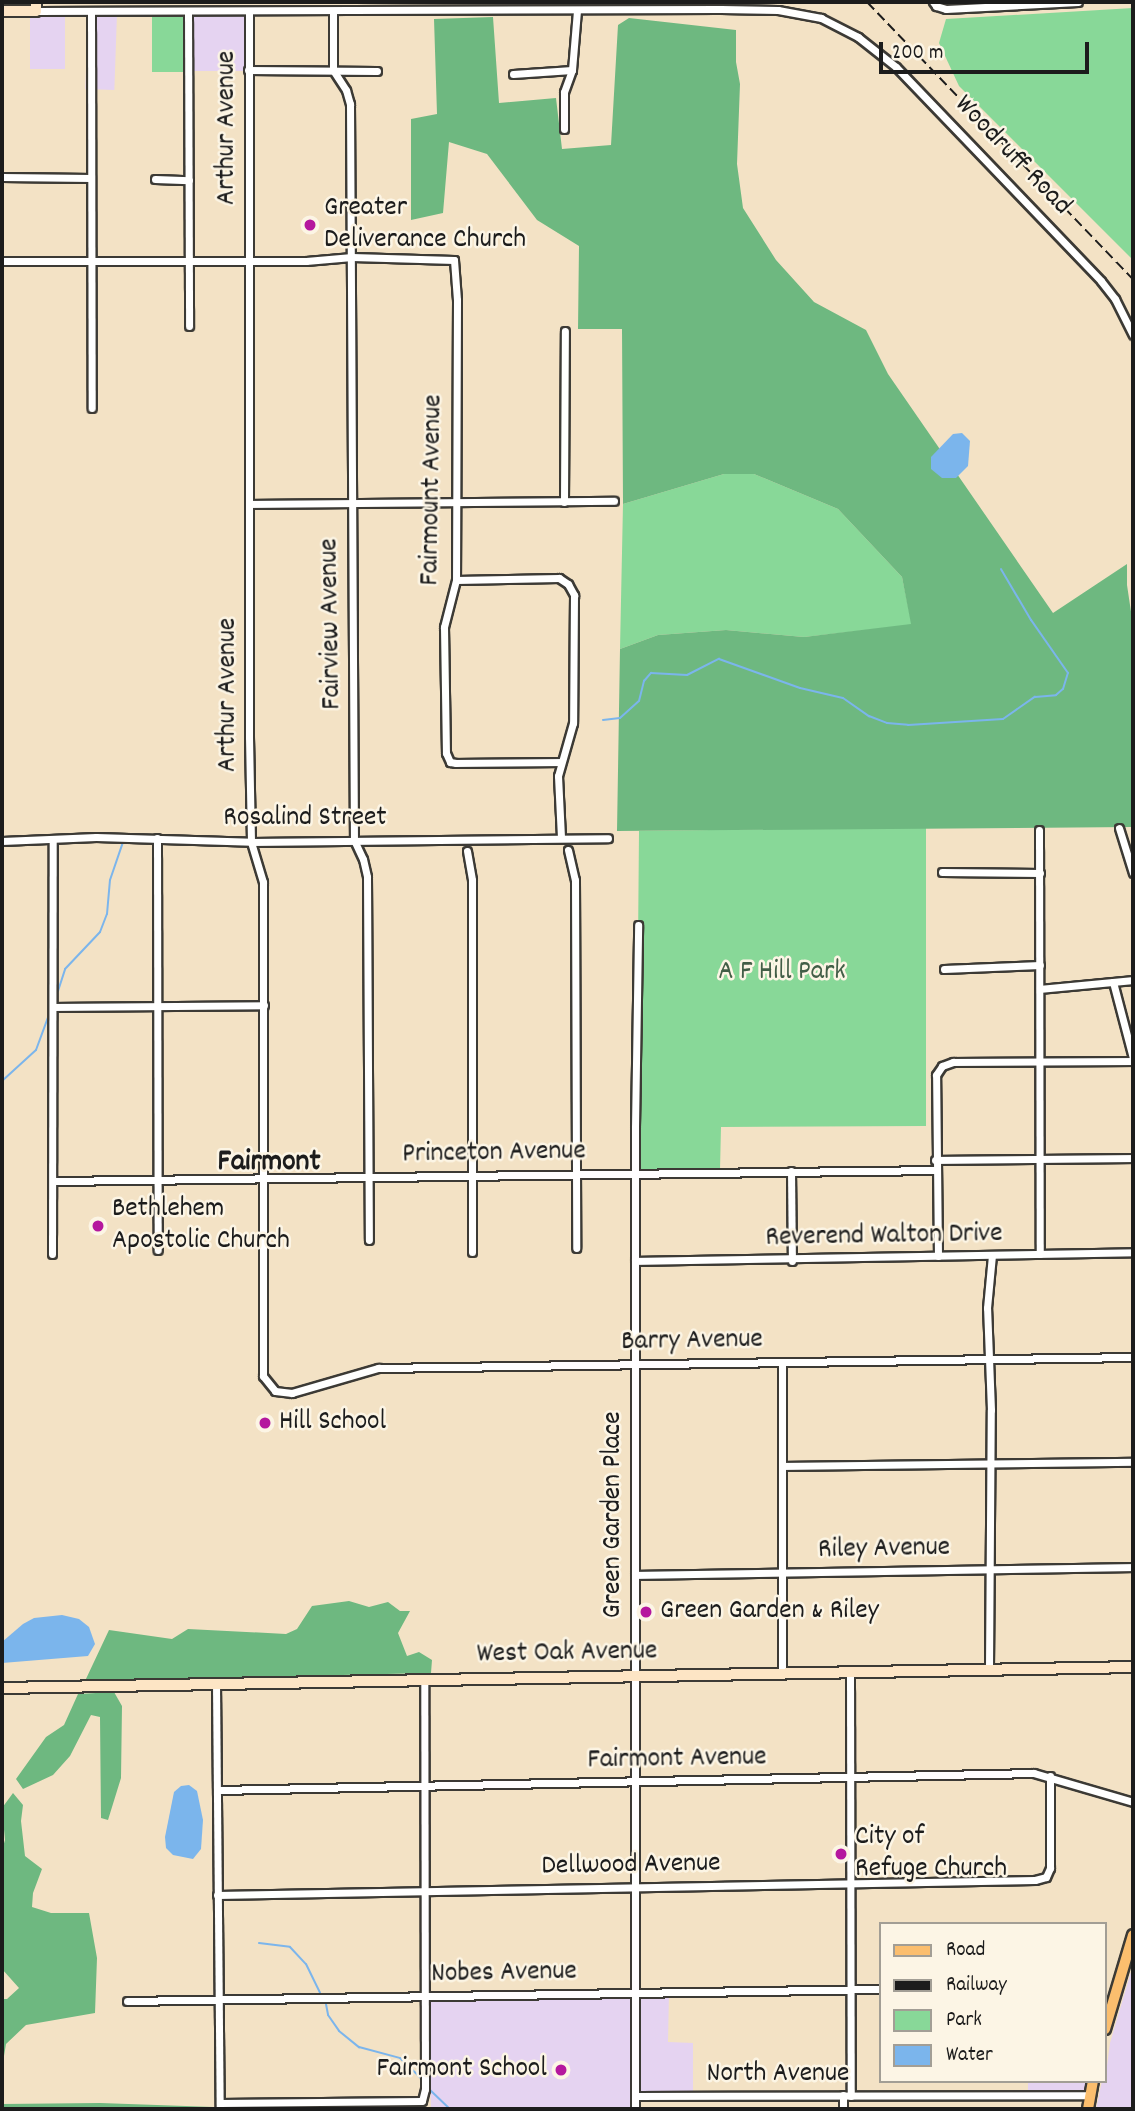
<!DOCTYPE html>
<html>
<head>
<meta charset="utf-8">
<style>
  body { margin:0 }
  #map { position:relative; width:1135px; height:2111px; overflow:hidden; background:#f3e2c5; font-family:Dekko,sans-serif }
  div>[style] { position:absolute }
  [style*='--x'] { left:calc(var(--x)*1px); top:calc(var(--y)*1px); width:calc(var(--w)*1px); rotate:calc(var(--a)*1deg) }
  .built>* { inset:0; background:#e5d3f1; transform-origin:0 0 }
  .green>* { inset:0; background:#88d898; transform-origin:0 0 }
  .forest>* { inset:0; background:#6eb880 }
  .water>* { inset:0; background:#7bb5ec }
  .stream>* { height:2px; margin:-1px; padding:0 1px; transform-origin:1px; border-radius:1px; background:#7bb5ec }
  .roads { filter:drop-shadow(2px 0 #3c3a35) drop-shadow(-2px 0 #3c3a35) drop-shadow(0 2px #3c3a35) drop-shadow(0 -2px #3c3a35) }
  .street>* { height:7px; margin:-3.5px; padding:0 3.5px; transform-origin:3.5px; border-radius:3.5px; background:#fff }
  .secondary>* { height:10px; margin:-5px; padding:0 5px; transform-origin:5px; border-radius:5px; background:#fde5c5 }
  .primary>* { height:10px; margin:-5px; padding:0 5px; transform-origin:5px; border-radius:5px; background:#fbbe6e }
  .rail>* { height:2px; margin-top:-1px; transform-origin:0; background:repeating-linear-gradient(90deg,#1c1c1c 0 10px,transparent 0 15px) }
  .dots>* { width:19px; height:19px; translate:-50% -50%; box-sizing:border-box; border:4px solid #fcf5e5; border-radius:50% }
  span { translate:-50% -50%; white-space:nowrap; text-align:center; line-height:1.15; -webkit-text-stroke:5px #fcf5e5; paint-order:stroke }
  .street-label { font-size:28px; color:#1c1c1c }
  .poi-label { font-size:28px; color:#1c1c1c }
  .left { translate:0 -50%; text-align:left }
  .right { translate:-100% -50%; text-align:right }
  .park-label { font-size:28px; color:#425e47 }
  .neighbourhood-label { font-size:30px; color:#1c1c1c; font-weight:700 }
  .frame { position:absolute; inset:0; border:4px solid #1c1c1c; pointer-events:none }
  .legend { position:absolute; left:879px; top:1922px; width:228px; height:161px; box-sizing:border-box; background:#fcf5e5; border:2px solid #a29e95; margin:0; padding:9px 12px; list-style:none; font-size:21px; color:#1c1c1c }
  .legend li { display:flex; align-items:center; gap:14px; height:35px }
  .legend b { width:35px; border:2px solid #a29e95 }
  .scale { position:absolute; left:879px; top:42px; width:210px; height:32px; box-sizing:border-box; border:4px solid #1c1c1c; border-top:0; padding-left:9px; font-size:21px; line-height:24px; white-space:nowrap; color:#1c1c1c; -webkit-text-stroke:5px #fcf5e5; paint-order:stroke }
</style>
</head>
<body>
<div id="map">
  <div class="built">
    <div style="left:30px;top:13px;width:35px;height:56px"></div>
    <div style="left:88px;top:13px;width:29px;height:76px;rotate:2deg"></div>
    <div style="left:191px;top:14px;width:54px;height:57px"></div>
    <div style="clip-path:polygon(1133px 1965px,1133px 2109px,1096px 2109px,1102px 2081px,1105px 2081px,1110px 2043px)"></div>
    <div style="clip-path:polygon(669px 1994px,668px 2042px,693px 2043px,693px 2098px,637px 2098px,636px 2109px,431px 2109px,428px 1999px)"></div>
    <div style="left:1028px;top:2081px;width:59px;height:16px"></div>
  </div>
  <div class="green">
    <div style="clip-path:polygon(1133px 8px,1133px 260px,959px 86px,939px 43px,946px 19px)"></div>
    <div style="left:152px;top:14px;width:39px;height:58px"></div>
    <div style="clip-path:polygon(724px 474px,754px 474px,838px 509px,902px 577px,912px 625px,804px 637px,726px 630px,658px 635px,620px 649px,623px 504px)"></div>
    <div style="clip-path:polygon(926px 827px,926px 1126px,721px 1127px,720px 1170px,636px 1170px,639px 831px)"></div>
  </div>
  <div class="forest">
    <div style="clip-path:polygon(493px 17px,499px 103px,556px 98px,562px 149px,611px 145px,618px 25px,629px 18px,736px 30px,736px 62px,740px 84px,737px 164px,743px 208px,776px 260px,814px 302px,866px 330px,888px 374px,1053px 613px,1127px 564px,1127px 585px,1133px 625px,1133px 827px,617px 831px,620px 649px,658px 635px,726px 630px,804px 637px,911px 624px,902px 577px,838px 509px,754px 474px,724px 474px,623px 504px,622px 329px,578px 329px,579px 246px,537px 220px,487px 154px,449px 142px,443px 213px,411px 220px,411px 119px,437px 114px,434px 19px)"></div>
    <div style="clip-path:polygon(349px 1601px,369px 1607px,388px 1602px,400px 1611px,410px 1611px,398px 1633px,407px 1656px,419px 1652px,432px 1660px,431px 1673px,85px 1681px,109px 1630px,172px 1639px,188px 1629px,286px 1634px,297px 1629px,312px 1606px)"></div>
    <div style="clip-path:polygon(114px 1692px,122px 1706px,121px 1778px,108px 1820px,101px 1818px,100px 1717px,91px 1715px,70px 1756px,53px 1775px,23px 1789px,16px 1779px,46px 1737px,64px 1725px,78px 1694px)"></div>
    <div style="clip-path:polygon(13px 1793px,23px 1805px,21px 1821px,25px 1856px,42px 1869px,33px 1893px,32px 1907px,51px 1913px,89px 1913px,97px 1958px,95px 2013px,26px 2025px,6px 2044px,2px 2068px,2px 1999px,7px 1999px,19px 1988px,2px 1969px,2px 1850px,5px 1840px,2px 1808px)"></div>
    <div style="clip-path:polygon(100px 2103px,214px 2107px,214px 2109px,2px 2109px,2px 2104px)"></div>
  </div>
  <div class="water">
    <div style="clip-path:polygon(962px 433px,970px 441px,968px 466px,956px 478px,942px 478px,931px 469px,931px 457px,953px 434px)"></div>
    <div style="clip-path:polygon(62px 1615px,79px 1619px,89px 1627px,95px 1644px,88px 1656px,2px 1663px,2px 1642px,23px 1624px,34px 1618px)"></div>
    <div style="clip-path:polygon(189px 1785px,197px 1791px,203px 1820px,201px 1849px,193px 1859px,173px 1855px,166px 1848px,165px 1837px,174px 1792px,181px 1786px)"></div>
  </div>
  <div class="stream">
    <div style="--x:603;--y:720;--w:17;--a:-7"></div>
    <div style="--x:620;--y:718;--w:25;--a:-42"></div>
    <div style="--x:639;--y:701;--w:21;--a:-76"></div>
    <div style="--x:644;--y:681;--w:11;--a:-49"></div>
    <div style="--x:651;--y:673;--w:36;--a:3"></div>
    <div style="--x:687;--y:675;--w:36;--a:-27"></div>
    <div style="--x:719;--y:659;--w:86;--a:19.7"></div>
    <div style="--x:800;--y:688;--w:44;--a:13.1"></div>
    <div style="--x:843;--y:698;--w:32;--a:35"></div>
    <div style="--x:869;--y:716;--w:19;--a:21"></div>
    <div style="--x:887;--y:723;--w:21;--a:5"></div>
    <div style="--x:908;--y:725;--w:95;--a:-3.6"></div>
    <div style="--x:1003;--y:719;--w:39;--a:-35"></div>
    <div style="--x:1035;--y:697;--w:21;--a:-5"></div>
    <div style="--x:1056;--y:695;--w:9;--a:-41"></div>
    <div style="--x:1063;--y:689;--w:17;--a:-73"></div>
    <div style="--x:1068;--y:673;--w:65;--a:-124.9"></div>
    <div style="--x:1031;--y:620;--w:59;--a:-120.5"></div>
    <div style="--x:58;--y:991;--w:23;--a:-72"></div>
    <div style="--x:65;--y:969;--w:51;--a:-46.6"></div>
    <div style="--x:100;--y:932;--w:19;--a:-69"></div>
    <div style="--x:107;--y:914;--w:34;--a:-85"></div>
    <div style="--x:110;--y:880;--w:40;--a:-71.1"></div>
    <div style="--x:2;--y:1081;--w:46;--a:-42.4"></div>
    <div style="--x:36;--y:1050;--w:40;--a:-69.8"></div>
    <div style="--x:259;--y:1943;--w:31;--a:7"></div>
    <div style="--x:290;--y:1947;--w:23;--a:47"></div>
    <div style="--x:306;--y:1964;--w:32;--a:64"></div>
    <div style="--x:325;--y:1999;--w:16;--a:79"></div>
    <div style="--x:328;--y:2015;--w:19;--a:55"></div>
    <div style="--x:339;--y:2031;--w:26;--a:39"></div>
    <div style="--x:359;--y:2047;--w:42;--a:15"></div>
    <div style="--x:400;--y:2058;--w:30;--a:44"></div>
    <div style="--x:428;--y:2088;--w:30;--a:44"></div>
  </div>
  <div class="roads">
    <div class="street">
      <div style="--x:933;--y:2;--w:5;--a:53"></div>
      <div style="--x:936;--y:6;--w:10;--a:17"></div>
      <div style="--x:946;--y:9;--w:132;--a:-3"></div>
      <div style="--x:36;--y:11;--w:685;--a:-0.17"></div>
      <div style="--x:721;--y:9;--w:57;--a:1"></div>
      <div style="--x:778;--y:10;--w:44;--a:10.5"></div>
      <div style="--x:821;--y:18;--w:42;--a:27.2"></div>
      <div style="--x:858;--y:37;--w:48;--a:38.3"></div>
      <div style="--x:896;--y:67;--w:296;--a:46.2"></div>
      <div style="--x:1101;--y:281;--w:23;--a:52"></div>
      <div style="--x:1115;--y:299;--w:40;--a:63.4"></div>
      <div style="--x:188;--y:11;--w:315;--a:89.8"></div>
      <div style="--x:249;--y:11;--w:726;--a:90"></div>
      <div style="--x:249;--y:737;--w:105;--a:88.9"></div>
      <div style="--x:251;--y:842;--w:42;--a:73.3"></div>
      <div style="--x:263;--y:882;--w:494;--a:90"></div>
      <div style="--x:263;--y:1376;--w:19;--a:51"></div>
      <div style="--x:275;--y:1391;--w:17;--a:7"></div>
      <div style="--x:292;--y:1393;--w:90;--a:-16.2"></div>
      <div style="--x:378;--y:1368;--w:755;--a:-0.83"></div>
      <div style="--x:333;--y:11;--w:59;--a:90"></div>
      <div style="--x:333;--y:70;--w:24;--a:57"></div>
      <div style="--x:346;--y:90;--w:15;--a:74"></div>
      <div style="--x:350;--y:104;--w:736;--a:89.69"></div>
      <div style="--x:354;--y:840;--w:21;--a:65"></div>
      <div style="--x:363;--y:859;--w:18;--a:77"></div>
      <div style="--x:367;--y:877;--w:363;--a:89.7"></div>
      <div style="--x:91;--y:12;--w:396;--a:89.9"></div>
      <div style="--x:248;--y:70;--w:129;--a:0.4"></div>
      <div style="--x:513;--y:74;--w:59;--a:-3.9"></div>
      <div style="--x:564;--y:129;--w:37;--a:-90"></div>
      <div style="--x:564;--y:92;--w:23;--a:-70"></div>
      <div style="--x:572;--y:70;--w:60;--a:-85.2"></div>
      <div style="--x:2;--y:177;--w:89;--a:0.6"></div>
      <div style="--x:155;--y:179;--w:34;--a:2"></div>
      <div style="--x:2;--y:261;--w:304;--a:0"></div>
      <div style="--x:306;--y:261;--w:46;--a:-5"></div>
      <div style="--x:352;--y:257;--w:102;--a:1.7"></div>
      <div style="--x:454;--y:260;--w:40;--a:85.7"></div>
      <div style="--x:457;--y:300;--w:280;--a:90.2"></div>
      <div style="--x:456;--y:580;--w:49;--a:104.3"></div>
      <div style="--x:444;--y:627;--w:126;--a:89.1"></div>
      <div style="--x:446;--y:753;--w:10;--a:66"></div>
      <div style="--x:450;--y:762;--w:6;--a:9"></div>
      <div style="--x:456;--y:763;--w:105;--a:-0.5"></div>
      <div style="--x:564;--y:502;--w:171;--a:-89.7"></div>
      <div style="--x:249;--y:504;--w:365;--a:-0.5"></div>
      <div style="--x:456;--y:580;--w:103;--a:-1.1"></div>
      <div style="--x:559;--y:578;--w:11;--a:34"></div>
      <div style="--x:568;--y:584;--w:13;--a:61"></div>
      <div style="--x:574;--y:595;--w:128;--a:90.4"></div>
      <div style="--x:573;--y:723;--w:55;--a:105.8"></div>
      <div style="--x:558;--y:776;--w:62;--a:87.2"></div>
      <div style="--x:1119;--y:828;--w:47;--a:72.7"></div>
      <div style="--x:1039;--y:830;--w:424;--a:89.9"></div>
      <div style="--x:157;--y:838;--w:412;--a:89.9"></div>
      <div style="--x:2;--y:841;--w:94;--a:-2.4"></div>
      <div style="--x:96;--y:837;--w:155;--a:1.8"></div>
      <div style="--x:251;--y:842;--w:357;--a:-0.6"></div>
      <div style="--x:568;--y:850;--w:31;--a:77"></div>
      <div style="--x:575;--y:880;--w:368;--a:89.8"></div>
      <div style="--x:467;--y:851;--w:29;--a:80"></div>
      <div style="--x:472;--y:880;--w:372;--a:90"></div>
      <div style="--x:942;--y:872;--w:98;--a:0.6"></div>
      <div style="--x:944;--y:969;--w:96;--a:-2.4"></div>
      <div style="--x:1113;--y:982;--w:79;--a:75.3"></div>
      <div style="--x:1040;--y:989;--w:93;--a:-5.5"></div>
      <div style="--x:54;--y:1007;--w:210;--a:-0.5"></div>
      <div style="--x:935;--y:1160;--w:198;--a:-0.6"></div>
      <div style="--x:791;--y:1171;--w:90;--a:89.4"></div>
      <div style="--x:54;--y:1181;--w:882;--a:-0.71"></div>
      <div style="--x:52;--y:1254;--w:415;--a:-89.9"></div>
      <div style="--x:938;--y:1256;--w:181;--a:-90.6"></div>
      <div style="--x:936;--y:1075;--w:11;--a:-56"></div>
      <div style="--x:942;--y:1066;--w:12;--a:-20"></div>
      <div style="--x:953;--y:1062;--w:180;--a:-0.3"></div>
      <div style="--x:635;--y:1261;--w:498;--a:-1"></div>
      <div style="--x:783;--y:1466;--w:350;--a:-0.7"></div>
      <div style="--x:635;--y:1575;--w:498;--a:-0.9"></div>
      <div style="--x:989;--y:1668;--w:258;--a:-89.6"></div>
      <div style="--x:991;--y:1410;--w:102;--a:-92.2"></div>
      <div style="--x:987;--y:1308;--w:53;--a:-84.6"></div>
      <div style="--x:850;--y:1671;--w:425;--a:89.9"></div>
      <div style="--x:782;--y:1672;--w:310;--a:-90"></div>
      <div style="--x:216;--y:1684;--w:425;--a:89.5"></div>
      <div style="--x:218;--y:1790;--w:816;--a:-1.19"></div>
      <div style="--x:1034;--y:1773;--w:103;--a:16.3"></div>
      <div style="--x:217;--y:1895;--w:818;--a:-1.05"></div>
      <div style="--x:1035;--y:1880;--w:11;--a:-15"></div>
      <div style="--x:1046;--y:1877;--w:10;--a:-66"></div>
      <div style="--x:1050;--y:1868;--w:92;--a:-90"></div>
      <div style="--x:127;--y:2001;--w:754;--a:-0.91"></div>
      <div style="--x:635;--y:2096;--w:455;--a:-0.1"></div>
      <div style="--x:220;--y:2103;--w:202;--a:-0.6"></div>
      <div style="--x:422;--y:2101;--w:12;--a:-76"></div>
      <div style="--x:425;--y:2089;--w:409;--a:-90.1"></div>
      <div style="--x:635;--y:2109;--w:982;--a:-90"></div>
      <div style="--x:635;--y:1127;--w:202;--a:-89.1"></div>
      <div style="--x:843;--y:2109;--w:14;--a:-90"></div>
    </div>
    <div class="secondary">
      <div style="--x:2;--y:11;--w:34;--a:0"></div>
      <div style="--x:36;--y:11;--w:9;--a:-90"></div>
      <div style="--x:2;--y:1688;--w:1131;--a:-1.06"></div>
    </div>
    <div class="primary">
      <div style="--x:1105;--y:2029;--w:98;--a:-73.4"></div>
      <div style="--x:1088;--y:2109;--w:28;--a:-80"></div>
    </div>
  </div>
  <div class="rail">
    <div style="--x:867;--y:2;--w:384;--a:46.2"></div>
  </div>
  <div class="dots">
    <div style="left:310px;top:225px;background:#b5179e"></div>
    <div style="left:98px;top:1226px;background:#b5179e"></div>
    <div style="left:265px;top:1423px;background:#b5179e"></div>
    <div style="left:646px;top:1612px;background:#b5179e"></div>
    <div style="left:841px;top:1854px;background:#b5179e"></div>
    <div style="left:561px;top:2070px;background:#b5179e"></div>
  </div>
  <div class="street-label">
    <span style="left:228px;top:128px;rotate:-90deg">Arthur Avenue</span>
    <span style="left:1012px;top:156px;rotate:46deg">Woodruff Road</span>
    <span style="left:433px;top:490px;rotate:-89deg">Fairmount Avenue</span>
    <span style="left:332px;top:624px;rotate:-91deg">Fairview Avenue</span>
    <span style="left:229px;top:695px;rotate:-90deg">Arthur Avenue</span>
    <span style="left:305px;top:819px">Rosalind Street</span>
    <span style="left:494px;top:1154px;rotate:-1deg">Princeton Avenue</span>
    <span style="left:884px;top:1237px;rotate:-1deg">Reverend Walton Drive</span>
    <span style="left:692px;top:1342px;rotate:-1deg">Barry Avenue</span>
    <span style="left:614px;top:1515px;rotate:-90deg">Green Garden Place</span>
    <span style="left:884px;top:1550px;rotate:-1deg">Riley Avenue</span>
    <span style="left:567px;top:1654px;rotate:-1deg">West Oak Avenue</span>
    <span style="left:677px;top:1760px;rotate:-1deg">Fairmont Avenue</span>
    <span style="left:631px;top:1866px;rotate:-1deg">Dellwood Avenue</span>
    <span style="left:504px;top:1974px;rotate:-1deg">Nobes Avenue</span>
    <span style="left:778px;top:2075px">North Avenue</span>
  </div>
  <div class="poi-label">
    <span class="left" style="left:324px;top:225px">Greater<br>Deliverance Church</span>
    <span class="left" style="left:112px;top:1226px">Bethlehem<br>Apostolic Church</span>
    <span class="left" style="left:279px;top:1423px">Hill School</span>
    <span class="left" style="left:660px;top:1612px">Green Garden &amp; Riley</span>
    <span class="left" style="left:855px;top:1854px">City of<br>Refuge Church</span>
    <span class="right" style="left:547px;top:2070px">Fairmont School</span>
  </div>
  <div class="park-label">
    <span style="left:782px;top:973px">A F Hill Park</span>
  </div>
  <div class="neighbourhood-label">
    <span style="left:269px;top:1164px">Fairmont</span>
  </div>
  <div class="frame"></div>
  <ul class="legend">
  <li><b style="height:9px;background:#fbbe6e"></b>Road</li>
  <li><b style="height:9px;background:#1c1c1c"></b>Railway</li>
  <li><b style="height:19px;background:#88d898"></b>Park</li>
  <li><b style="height:19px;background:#7bb5ec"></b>Water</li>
  </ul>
  <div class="scale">200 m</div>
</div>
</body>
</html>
